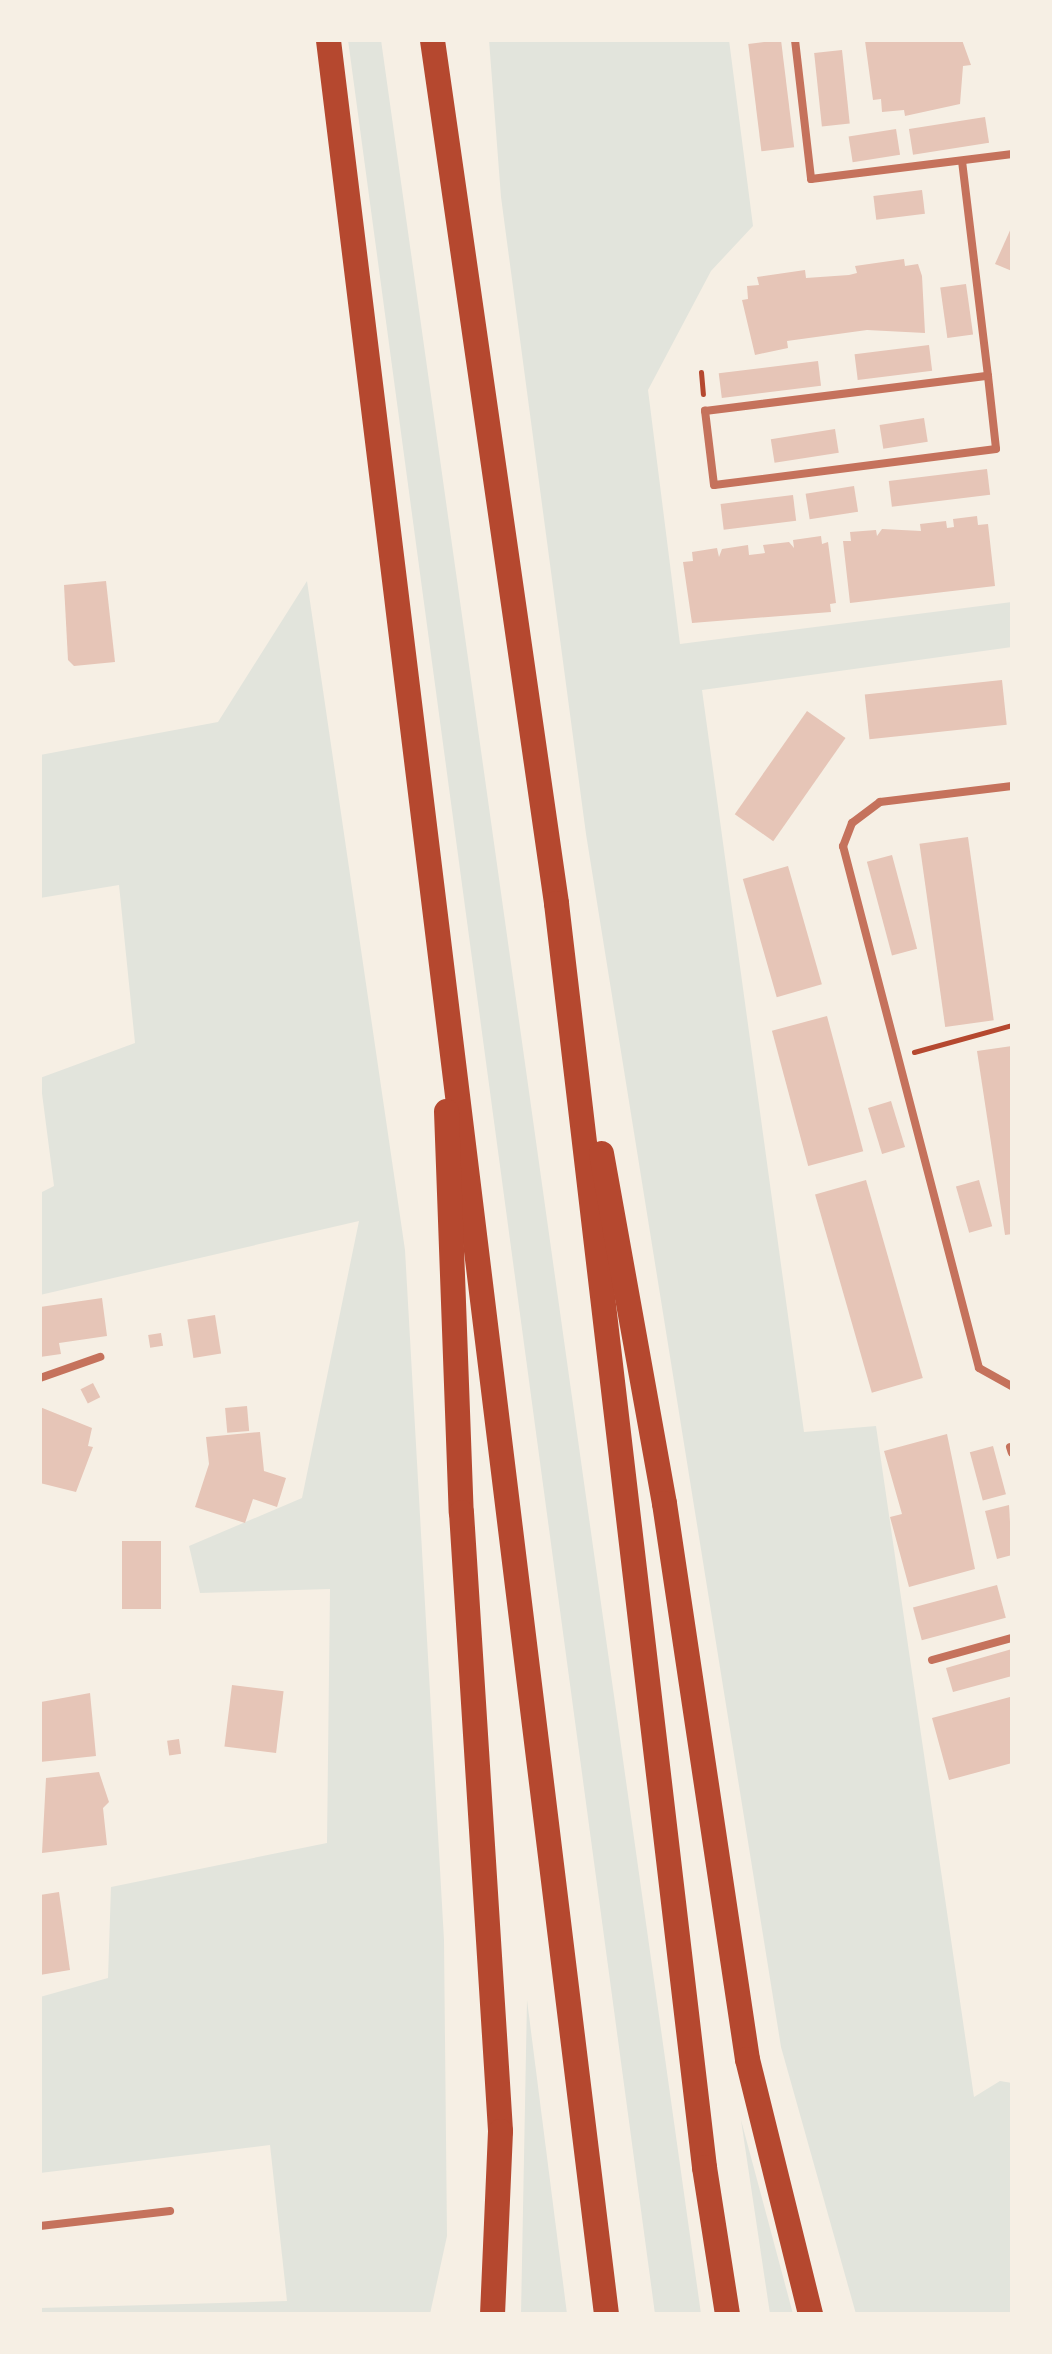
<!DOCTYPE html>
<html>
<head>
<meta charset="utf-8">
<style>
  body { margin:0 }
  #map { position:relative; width:1052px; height:2354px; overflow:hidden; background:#f6efe4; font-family:"PT Sans",sans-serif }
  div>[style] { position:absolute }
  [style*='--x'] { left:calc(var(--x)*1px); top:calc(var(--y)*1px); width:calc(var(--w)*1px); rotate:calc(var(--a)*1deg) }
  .green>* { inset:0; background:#e2e4dc }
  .building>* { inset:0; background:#e6c5b7; transform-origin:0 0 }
  .path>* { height:5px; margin:-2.5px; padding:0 2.5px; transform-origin:2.5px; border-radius:2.5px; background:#b5482f }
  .service>* { height:8px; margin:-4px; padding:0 4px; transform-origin:4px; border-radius:4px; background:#c5725c }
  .motorway>* { height:25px; margin:-12.5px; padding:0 12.5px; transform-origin:12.5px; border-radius:12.5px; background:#b5482f }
  span { translate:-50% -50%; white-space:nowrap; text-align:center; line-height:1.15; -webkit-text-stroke:9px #f6efe4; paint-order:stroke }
  .frame { position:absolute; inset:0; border:42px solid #f6efe4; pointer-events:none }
</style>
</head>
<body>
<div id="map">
  <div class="green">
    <div style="clip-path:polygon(348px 40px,381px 40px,701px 2314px,655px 2314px)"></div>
    <div style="clip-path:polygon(489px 40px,729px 40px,753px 226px,711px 271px,648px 390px,680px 644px,1012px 602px,1012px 647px,702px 690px,804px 1432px,876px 1426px,974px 2097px,1000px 2081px,1012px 2083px,1012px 2314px,856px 2314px,781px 2047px,586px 834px,501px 197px)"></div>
    <div style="clip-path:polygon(307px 581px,405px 1250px,444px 1940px,447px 2236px,430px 2314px,40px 2314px,40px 2308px,287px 2301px,270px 2145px,40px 2173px,40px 1997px,108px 1978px,111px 1887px,327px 1843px,330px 1589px,200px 1593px,189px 1546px,302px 1498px,359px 1221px,40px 1295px,40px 1193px,54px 1186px,40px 1078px,135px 1043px,119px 885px,40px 898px,40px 755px,218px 722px)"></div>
    <div style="clip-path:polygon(527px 2000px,567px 2314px,521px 2314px)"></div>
    <div style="clip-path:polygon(741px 2120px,793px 2314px,770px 2314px)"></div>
  </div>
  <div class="building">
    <div style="left:781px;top:40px;width:108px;height:33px;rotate:83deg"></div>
    <div style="clip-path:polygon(962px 40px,971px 65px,963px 66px,960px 104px,905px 116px,904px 110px,882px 112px,881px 99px,873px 100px,865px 41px)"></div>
    <div style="left:842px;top:50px;width:74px;height:28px;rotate:84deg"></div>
    <div style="left:985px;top:117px;width:26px;height:77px;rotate:81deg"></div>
    <div style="left:896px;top:129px;width:26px;height:48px;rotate:81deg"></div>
    <div style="left:922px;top:190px;width:24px;height:49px;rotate:83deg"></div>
    <div style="clip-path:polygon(1012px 226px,1012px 271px,995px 264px)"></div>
    <div style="clip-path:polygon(904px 259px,905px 266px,918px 264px,922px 276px,925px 333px,867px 330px,787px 341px,788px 348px,755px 355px,742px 300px,748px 299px,747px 286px,759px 285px,757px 277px,805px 270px,806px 278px,849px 275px,857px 273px,855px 266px)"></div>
    <div style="left:966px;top:284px;width:51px;height:26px;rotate:82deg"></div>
    <div style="left:929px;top:345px;width:26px;height:75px;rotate:83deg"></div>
    <div style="left:818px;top:361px;width:25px;height:100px;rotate:83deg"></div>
    <div style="left:924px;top:418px;width:24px;height:45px;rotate:81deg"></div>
    <div style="left:835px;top:429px;width:24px;height:65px;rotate:81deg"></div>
    <div style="left:987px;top:469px;width:26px;height:99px;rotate:83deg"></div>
    <div style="left:854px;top:486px;width:26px;height:49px;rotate:81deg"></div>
    <div style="left:793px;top:495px;width:26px;height:73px;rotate:83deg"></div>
    <div style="clip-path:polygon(977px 516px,978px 525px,988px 524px,995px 586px,850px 603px,843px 541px,851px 541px,850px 532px,876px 530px,877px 536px,882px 529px,921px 531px,920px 524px,946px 521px,947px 528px,954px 527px,953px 519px)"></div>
    <div style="clip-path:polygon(821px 536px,822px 544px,828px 542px,836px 603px,830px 604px,831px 612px,692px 623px,683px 562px,693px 561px,692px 552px,717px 548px,719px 557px,722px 549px,748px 545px,749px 555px,765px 553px,763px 545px,789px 542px,794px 548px,793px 540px)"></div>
    <div style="clip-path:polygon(106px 581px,115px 662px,74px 666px,68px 660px,64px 585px)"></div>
    <div style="left:1002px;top:680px;width:45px;height:138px;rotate:84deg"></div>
    <div style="left:807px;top:711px;width:47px;height:126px;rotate:35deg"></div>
    <div style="left:968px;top:837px;width:185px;height:49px;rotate:82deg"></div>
    <div style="left:892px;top:855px;width:97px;height:26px;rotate:75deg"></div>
    <div style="left:788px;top:866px;width:123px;height:47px;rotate:74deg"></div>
    <div style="left:827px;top:1016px;width:140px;height:57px;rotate:75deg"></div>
    <div style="clip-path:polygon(1012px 1046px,1012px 1234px,1005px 1235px,977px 1051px)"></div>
    <div style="left:891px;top:1101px;width:48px;height:24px;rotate:73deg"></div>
    <div style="left:866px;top:1180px;width:206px;height:53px;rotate:74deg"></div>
    <div style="left:979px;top:1180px;width:48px;height:24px;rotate:74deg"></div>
    <div style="clip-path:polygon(102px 1298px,107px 1336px,59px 1343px,61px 1354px,40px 1357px,40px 1307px)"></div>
    <div style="left:215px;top:1315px;width:39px;height:28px;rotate:81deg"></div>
    <div style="left:161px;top:1333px;width:13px;height:13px;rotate:81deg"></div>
    <div style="left:93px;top:1383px;width:16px;height:14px;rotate:63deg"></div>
    <div style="left:247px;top:1406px;width:25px;height:22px;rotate:85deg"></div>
    <div style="clip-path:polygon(40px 1407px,92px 1428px,88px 1446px,93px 1447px,76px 1492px,40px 1483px)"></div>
    <div style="clip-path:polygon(260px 1432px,264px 1471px,286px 1478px,277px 1507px,253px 1499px,245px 1523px,195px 1507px,209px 1464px,206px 1437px)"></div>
    <div style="clip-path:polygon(947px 1434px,975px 1569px,909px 1587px,890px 1517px,902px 1514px,884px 1451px)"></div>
    <div style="left:993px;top:1446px;width:50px;height:24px;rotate:75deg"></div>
    <div style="clip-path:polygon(1009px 1505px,1012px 1555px,997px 1559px,985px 1511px)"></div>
    <div style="left:122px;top:1541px;width:39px;height:68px"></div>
    <div style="left:997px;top:1585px;width:34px;height:87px;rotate:75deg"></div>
    <div style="clip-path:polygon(1012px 1649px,1012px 1676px,953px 1692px,946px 1668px)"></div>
    <div style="left:232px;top:1685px;width:52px;height:62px;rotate:7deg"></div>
    <div style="clip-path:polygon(90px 1693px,96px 1756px,40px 1762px,41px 1702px)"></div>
    <div style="clip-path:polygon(1010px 1697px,1012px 1763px,949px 1780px,932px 1718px)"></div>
    <div style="left:179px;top:1739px;width:15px;height:12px;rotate:82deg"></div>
    <div style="clip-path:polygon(99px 1772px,109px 1802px,103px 1808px,107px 1845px,42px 1853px,46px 1778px)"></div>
    <div style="clip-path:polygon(59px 1892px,70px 1970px,40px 1975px,40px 1895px)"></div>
  </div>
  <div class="path">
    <div style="--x:701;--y:372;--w:22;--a:85"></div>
    <div style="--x:914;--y:1052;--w:102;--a:-15.4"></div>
  </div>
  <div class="service">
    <div style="--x:795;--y:40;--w:140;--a:83.4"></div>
    <div style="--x:811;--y:179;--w:203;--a:-7.1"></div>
    <div style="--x:962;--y:161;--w:217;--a:83.1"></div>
    <div style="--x:988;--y:376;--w:73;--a:83.7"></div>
    <div style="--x:996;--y:449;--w:284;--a:172.7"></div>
    <div style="--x:714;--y:485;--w:75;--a:-96.9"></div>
    <div style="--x:705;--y:411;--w:285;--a:-7.1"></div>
    <div style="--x:1012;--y:786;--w:133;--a:173.1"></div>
    <div style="--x:880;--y:802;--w:35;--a:143"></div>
    <div style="--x:852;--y:823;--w:25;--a:111"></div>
    <div style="--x:843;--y:846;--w:539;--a:75.4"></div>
    <div style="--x:979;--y:1368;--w:38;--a:29"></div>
    <div style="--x:40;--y:1378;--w:64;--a:-19.3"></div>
    <div style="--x:1010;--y:1447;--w:6;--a:72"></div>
    <div style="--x:932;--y:1660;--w:83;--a:-15.4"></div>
    <div style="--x:40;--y:2226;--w:131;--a:-6.6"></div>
  </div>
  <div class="motorway">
    <div style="--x:328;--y:40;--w:2291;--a:83.03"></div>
    <div style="--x:432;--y:40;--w:872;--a:81.82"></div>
    <div style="--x:556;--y:903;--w:1273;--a:83.32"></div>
    <div style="--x:704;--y:2167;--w:149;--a:81.1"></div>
    <div style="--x:446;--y:1111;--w:401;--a:87.9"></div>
    <div style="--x:461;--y:1512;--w:620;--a:86.39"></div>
    <div style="--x:500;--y:2131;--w:183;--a:92.5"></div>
    <div style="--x:601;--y:1153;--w:356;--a:79.8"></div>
    <div style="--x:664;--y:1503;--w:562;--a:81.51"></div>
    <div style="--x:747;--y:2059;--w:263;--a:76.1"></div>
  </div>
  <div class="frame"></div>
</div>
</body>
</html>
